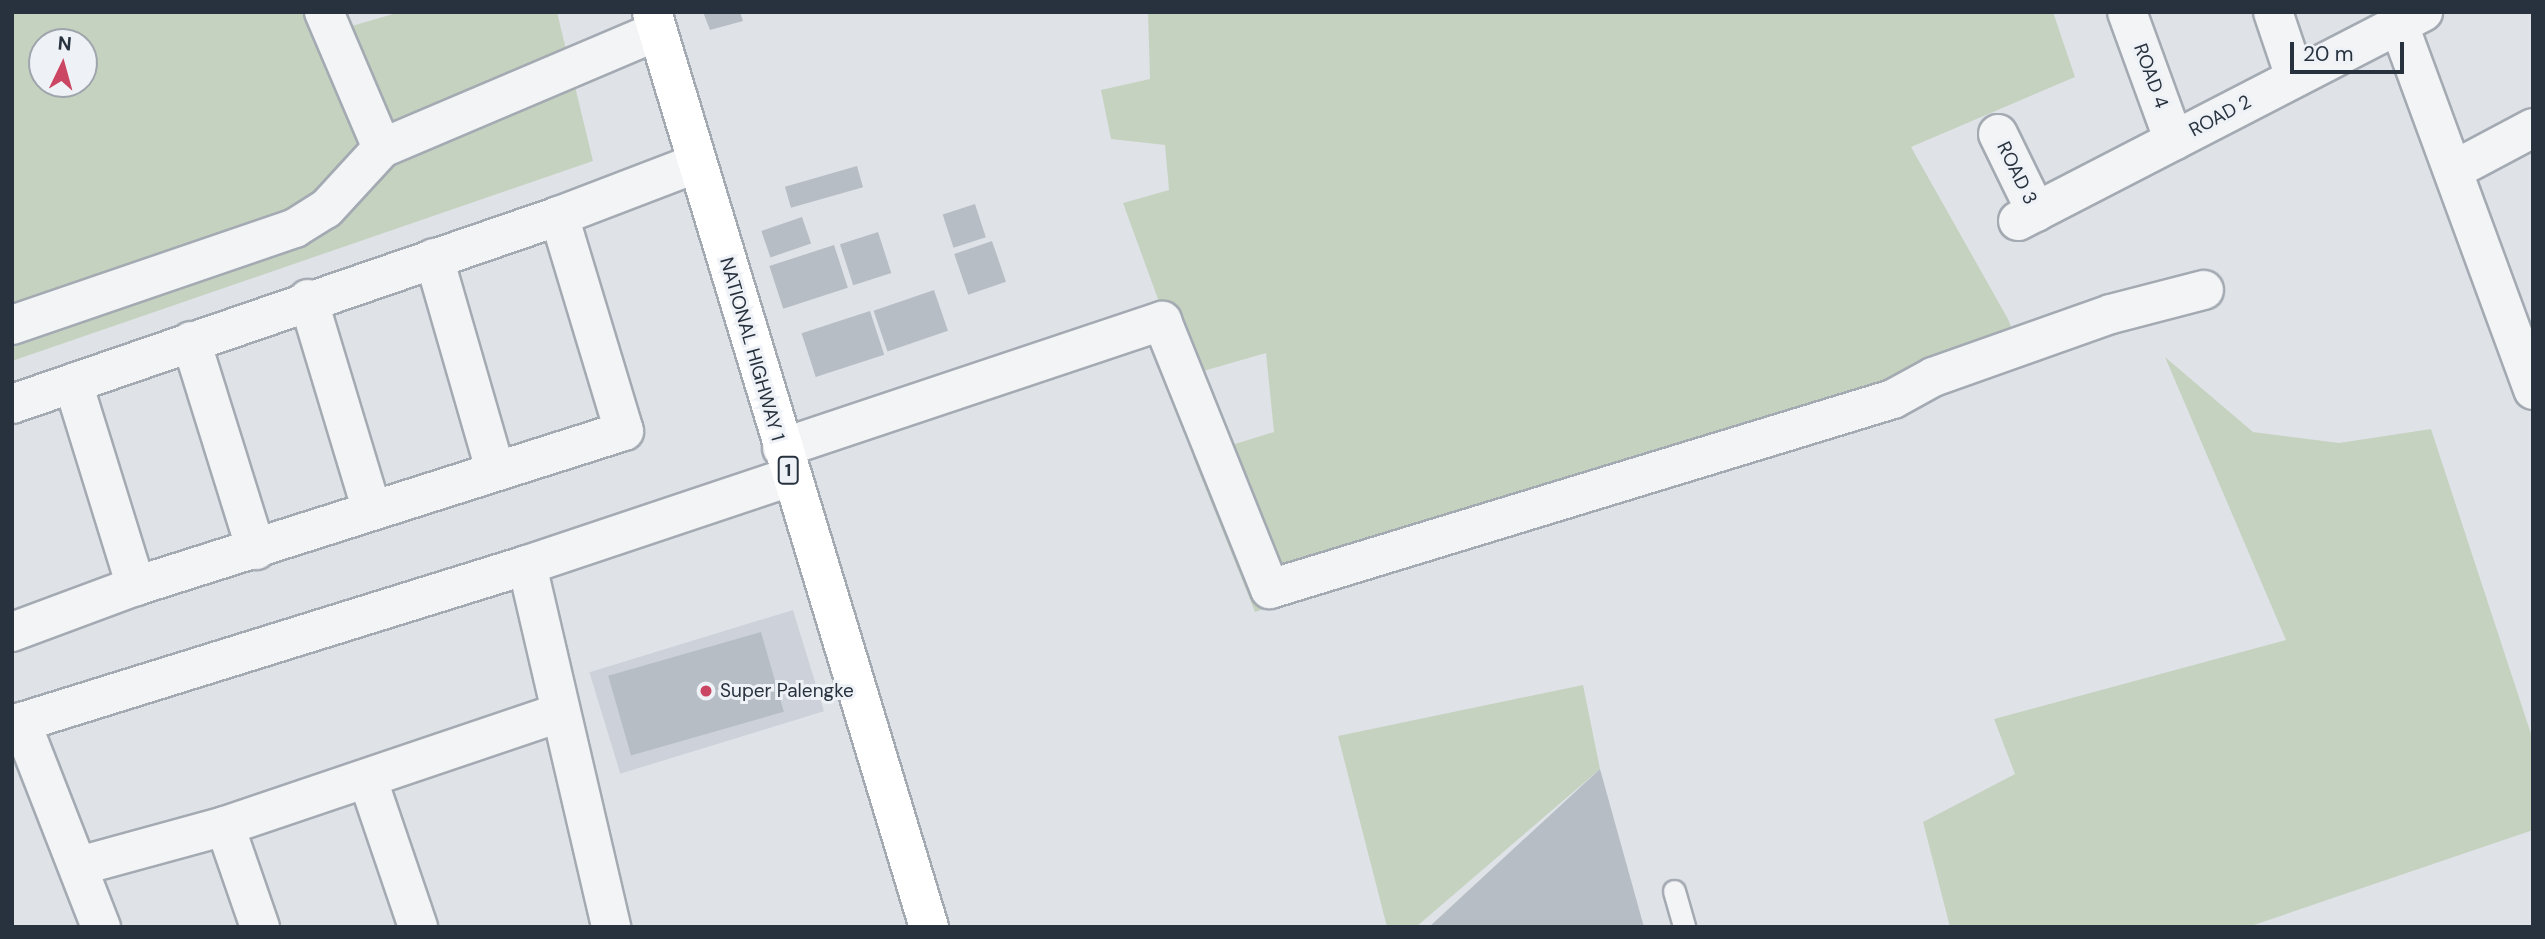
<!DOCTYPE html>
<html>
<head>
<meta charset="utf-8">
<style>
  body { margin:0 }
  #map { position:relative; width:2545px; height:939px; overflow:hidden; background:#dfe3e8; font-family:"DM Sans",sans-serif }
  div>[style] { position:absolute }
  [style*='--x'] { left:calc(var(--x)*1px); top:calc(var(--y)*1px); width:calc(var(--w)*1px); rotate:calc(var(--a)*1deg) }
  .built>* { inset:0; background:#cdd2da; transform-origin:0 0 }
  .green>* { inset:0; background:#c6d2c0 }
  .building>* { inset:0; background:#b6bdc5; transform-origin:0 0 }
  .roads { filter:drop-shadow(2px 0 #a4aab2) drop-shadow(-2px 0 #a4aab2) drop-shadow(0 2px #a4aab2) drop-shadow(0 -2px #a4aab2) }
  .lane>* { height:21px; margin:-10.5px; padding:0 10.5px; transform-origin:10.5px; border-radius:10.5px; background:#f2f4f6 }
  .street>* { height:38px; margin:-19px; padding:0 19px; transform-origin:19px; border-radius:19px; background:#f2f4f6 }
  .highway>* { height:38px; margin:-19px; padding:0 19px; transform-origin:19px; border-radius:19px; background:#fff }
  .dots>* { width:19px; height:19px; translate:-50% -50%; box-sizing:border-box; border:4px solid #eef2f6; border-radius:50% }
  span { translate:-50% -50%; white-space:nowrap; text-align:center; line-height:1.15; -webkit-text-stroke:6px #eef2f6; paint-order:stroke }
  .shield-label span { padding:2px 5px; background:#eef2f6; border:2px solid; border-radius:5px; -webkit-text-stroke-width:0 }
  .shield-label { font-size:18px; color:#28323f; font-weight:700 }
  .street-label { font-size:19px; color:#28323f }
  .poi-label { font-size:19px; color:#28323f }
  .left { translate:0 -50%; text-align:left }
  .frame { position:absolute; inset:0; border:14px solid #28323f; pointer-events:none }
  .north { position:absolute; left:28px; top:28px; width:70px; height:70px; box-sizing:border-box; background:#eef2f6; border:2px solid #9fa5ad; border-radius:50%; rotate:5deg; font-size:19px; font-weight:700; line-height:28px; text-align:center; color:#28323f }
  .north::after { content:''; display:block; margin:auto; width:24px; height:32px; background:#cb4663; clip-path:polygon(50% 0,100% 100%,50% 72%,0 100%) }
  .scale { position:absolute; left:2290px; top:42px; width:114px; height:32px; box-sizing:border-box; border:4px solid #28323f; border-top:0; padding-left:9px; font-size:21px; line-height:24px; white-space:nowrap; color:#28323f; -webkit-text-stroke:5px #eef2f6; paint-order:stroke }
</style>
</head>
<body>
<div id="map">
  <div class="built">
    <div style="left:793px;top:610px;width:106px;height:213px;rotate:73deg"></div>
  </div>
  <div class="green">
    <div style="clip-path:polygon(evenodd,12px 12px,340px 12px,345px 28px,400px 12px,557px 12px,593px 161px,12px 361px,12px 12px,42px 42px,84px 42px,84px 84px,42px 84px,42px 42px)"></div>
    <div style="clip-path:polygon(1148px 12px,2053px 12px,2075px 77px,1911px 147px,2008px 319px,2021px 352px,1255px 612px,1193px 457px,1274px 432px,1266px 353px,1186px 376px,1123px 203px,1169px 190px,1165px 145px,1111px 139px,1101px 90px,1150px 79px)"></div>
    <div style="clip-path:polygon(2165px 357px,2253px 432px,2339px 443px,2431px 429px,2533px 740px,2533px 830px,2248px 927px,1950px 927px,1923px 822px,2015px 774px,1994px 719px,2286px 640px)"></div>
    <div style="clip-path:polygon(1583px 685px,1600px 769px,1416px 927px,1387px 927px,1338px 736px)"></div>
  </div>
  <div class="building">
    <div style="clip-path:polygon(703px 12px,740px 12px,743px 21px,710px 30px)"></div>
    <div style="left:857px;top:166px;width:22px;height:75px;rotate:74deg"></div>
    <div style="left:975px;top:204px;width:35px;height:34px;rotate:72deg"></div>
    <div style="left:802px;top:217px;width:28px;height:43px;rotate:71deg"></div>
    <div style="left:878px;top:232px;width:43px;height:40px;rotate:72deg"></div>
    <div style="left:992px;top:241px;width:43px;height:40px;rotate:71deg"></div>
    <div style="left:834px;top:245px;width:45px;height:68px;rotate:72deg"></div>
    <div style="left:934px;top:290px;width:43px;height:64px;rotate:71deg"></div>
    <div style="left:870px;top:311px;width:46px;height:72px;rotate:72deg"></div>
    <div style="left:761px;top:632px;width:83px;height:159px;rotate:74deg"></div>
    <div style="clip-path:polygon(1600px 769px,1644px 927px,1429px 927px)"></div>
  </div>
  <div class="roads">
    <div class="lane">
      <div style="--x:1674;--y:891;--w:37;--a:74"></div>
    </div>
    <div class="street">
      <div style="--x:2127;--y:12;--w:137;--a:70"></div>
      <div style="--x:2273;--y:12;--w:69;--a:71.3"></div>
      <div style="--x:2399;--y:25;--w:389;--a:69.8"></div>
      <div style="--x:1998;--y:134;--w:87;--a:64"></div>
      <div style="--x:382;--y:148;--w:299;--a:-23"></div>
      <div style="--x:2454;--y:170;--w:89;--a:-28"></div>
      <div style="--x:2018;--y:221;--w:456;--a:-27.3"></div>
      <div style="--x:434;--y:258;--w:220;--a:73.9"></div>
      <div style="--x:308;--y:299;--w:221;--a:73.2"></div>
      <div style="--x:12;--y:325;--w:299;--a:-18.9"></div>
      <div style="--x:295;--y:228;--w:36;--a:-32"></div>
      <div style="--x:326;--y:209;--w:83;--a:-47.4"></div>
      <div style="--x:382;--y:148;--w:148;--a:-113.1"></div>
      <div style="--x:191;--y:341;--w:219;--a:72.7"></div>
      <div style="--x:73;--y:383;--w:213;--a:72.8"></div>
      <div style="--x:12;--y:404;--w:578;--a:-18.97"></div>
      <div style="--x:559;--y:216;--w:148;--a:-21"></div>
      <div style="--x:782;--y:448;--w:401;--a:-18.5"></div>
      <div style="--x:1162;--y:321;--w:289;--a:68.1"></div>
      <div style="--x:1270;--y:589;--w:651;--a:-16.96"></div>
      <div style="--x:1893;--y:399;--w:46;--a:-28.8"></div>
      <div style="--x:1933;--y:377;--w:189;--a:-19.5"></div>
      <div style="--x:2111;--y:314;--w:96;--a:-14.5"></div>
      <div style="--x:527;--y:565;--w:372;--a:76.9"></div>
      <div style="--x:12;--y:632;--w:132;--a:-20.4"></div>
      <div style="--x:136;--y:586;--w:512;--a:-17.62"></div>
      <div style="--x:624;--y:431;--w:225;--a:-106.8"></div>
      <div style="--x:21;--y:722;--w:220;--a:68.7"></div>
      <div style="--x:12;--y:725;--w:539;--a:-17.26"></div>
      <div style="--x:527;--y:565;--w:277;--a:-18.5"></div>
      <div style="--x:368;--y:780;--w:155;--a:71.2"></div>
      <div style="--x:225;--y:826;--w:107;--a:70.9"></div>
      <div style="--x:79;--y:866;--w:151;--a:-15.3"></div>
      <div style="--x:225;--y:826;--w:353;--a:-18.7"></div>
    </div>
    <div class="highway">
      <div style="--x:652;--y:12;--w:956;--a:73.16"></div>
    </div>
  </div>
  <div class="dots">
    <div style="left:706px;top:691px;background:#cb4663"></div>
  </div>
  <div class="shield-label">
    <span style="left:788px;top:470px">1</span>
  </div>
  <div class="street-label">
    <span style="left:2151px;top:76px;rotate:70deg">ROAD 4</span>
    <span style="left:2220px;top:116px;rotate:-28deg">ROAD 2</span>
    <span style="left:2017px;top:173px;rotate:64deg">ROAD 3</span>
    <span style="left:752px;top:349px;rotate:74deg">NATIONAL HIGHWAY 1</span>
  </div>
  <div class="poi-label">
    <span class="left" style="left:720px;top:691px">Super Palengke</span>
  </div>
  <div class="frame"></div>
  <div class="north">N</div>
  <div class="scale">20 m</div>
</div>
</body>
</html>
